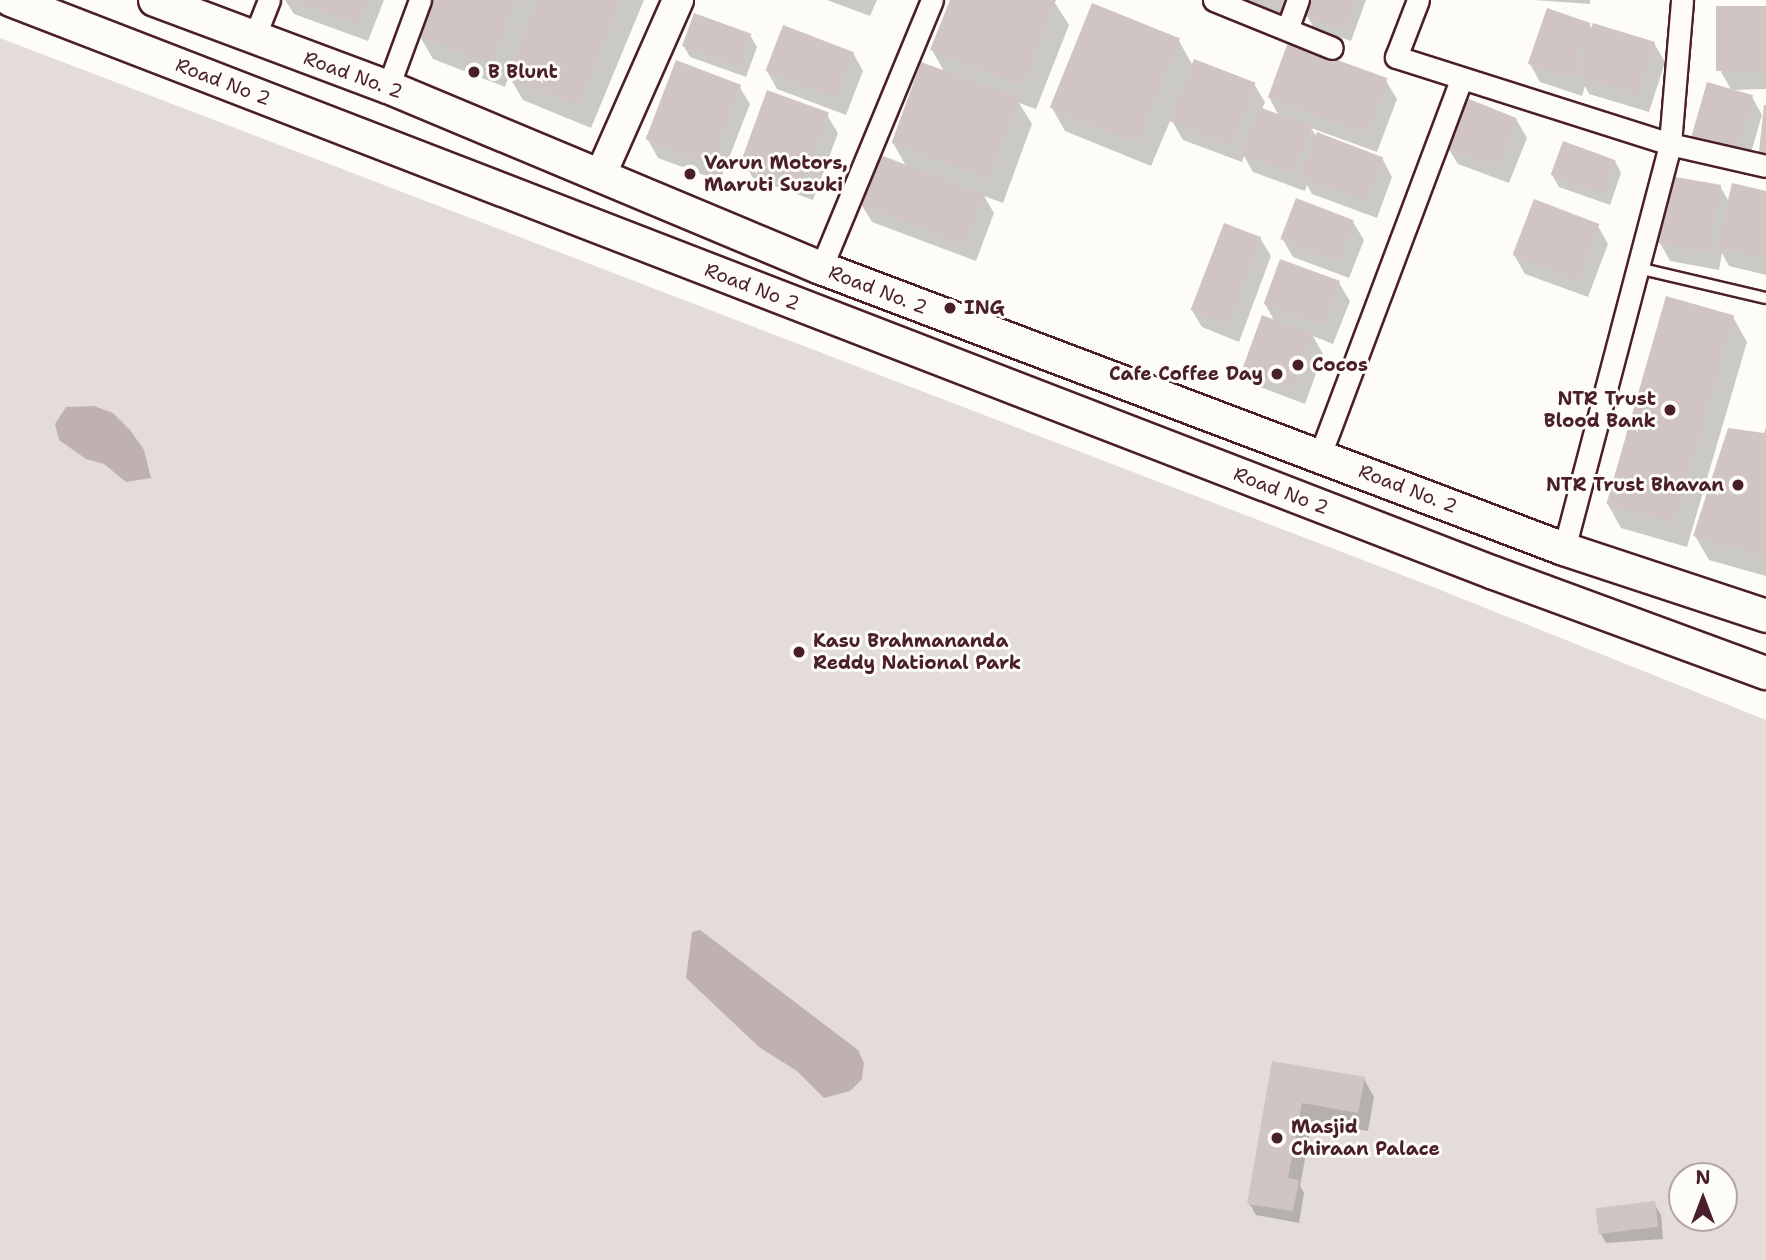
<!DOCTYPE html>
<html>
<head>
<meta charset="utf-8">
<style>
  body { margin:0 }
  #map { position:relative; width:1766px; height:1260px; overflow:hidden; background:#fdfcf7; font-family:"Shantell Sans",sans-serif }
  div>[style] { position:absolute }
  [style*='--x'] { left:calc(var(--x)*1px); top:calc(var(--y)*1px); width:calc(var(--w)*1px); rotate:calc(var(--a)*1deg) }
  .green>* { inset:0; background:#e3dcda }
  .water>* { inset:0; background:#c0b1b1 }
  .shadow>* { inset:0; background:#0003 }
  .building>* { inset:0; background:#d0c5c4; transform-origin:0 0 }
  .roads { filter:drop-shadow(2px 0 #4a1f2b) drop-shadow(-2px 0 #4a1f2b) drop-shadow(0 2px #4a1f2b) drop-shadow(0 -2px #4a1f2b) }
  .service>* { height:10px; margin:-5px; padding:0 5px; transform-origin:5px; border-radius:5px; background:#fdfcf7 }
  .minor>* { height:21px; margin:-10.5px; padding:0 10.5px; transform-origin:10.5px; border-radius:10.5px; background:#fdfcf7 }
  .secondary>* { height:30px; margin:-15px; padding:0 15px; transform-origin:15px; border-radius:15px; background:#fdfcf7 }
  .primary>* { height:32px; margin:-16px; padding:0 16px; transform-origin:16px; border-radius:16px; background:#fdfcf7 }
  .dots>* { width:19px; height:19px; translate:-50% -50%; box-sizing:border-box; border:4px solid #fdfcf7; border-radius:50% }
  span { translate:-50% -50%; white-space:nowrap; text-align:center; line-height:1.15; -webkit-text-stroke:6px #fdfcf7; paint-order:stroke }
  .poi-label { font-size:19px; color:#4a1f2b; font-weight:700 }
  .left { translate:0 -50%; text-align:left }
  .right { translate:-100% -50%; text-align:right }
  .street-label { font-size:19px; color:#4a1f2b }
  .north { position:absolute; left:1668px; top:1162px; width:70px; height:70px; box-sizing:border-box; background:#fdfcf7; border:2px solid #b5a4a5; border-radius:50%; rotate:0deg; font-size:19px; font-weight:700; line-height:28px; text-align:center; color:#4a1f2b }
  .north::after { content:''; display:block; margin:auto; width:24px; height:32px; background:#4a1f2b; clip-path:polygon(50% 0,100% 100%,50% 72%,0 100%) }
</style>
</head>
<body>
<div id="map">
  <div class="green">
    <div style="clip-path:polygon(evenodd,0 38px,1428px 585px,1766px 720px,1766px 1260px,0 1260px,0 38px,1682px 1176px,1724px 1176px,1724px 1218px,1682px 1218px,1682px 1176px)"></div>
  </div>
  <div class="water">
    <div style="clip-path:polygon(94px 406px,113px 413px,130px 430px,144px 450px,151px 478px,126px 482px,104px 464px,86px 459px,59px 440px,55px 424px,66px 407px)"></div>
    <div style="clip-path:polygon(700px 930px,858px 1050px,864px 1063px,862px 1079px,850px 1091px,824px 1098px,797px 1071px,759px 1047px,686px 978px,692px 932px)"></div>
  </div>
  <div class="shadow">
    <div style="clip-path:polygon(285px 0,384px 0,368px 41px,294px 14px)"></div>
    <div style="clip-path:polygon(433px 0,644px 0,591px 128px,523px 100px,509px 76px,505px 87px,433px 59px,419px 35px)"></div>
    <div style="clip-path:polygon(827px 0,877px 0,870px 16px)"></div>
    <div style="clip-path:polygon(951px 0,1053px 0,1069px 25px,1036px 109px,1019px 103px,1032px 124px,1003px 203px,984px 196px,994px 213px,976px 261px,872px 222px,861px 204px,906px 166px,893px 143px,945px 73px,932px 50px)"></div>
    <div style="clip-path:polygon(1234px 0,1296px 0,1287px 21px)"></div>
    <div style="clip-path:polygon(1313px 0,1366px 0,1351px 41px,1314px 28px,1307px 16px)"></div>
    <div style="clip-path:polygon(1533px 0,1590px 0,1590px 4px)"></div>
    <div style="clip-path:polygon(1766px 9px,1766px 89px,1732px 90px,1752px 97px,1762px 115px,1746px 170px,1703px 157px,1732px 91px,1721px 72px)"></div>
    <div style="clip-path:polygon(1589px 24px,1593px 30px,1654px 43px,1665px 62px,1649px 112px,1589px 94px,1585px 86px,1582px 96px,1540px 82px,1530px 64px)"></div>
    <div style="clip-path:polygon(750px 35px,757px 47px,746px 77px,690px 57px,683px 45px)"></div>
    <div style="clip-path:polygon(1179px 41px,1193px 66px,1254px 84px,1265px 102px,1262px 109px,1279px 116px,1269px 97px,1386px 81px,1397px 99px,1377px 152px,1311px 128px,1317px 137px,1382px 158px,1392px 177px,1377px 218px,1312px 194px,1307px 185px,1305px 191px,1253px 172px,1244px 156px,1242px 162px,1183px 140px,1171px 119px,1151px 166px,1065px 131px,1051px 106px)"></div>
    <div style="clip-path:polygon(853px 53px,863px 71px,846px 115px,777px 89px,767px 71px)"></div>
    <div style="clip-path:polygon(739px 86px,750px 104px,720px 181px,658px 158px,648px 140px)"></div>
    <div style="clip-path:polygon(827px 115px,838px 133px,813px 200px,753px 178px,742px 159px)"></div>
    <div style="clip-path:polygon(1516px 119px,1527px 138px,1509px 183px,1458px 164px,1447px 146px)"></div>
    <div style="clip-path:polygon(1615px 161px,1621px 173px,1610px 205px,1559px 187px,1552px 175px)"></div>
    <div style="clip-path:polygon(1720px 186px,1729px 202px,1766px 193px,1766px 275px,1729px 266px,1722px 253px,1719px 270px,1670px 261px,1660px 243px)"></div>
    <div style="clip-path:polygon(1353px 222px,1364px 240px,1349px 278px,1293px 257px,1282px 238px)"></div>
    <div style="clip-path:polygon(1598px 226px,1608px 244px,1588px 297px,1525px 274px,1514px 255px)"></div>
    <div style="clip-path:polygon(1260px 238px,1271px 256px,1239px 342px,1202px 327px,1191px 309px)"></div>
    <div style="clip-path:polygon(1339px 283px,1350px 301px,1333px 344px,1313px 336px,1323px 354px,1305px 404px,1255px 385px,1244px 367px,1275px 322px,1265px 304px)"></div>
    <div style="clip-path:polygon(1733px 317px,1747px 342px,1687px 547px,1621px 528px,1607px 503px)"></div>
    <div style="clip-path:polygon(1766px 431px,1766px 576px,1709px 560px,1695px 536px)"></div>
    <div style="clip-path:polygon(1274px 1063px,1364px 1079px,1374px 1097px,1368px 1131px,1312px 1121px,1300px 1186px,1304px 1193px,1299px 1223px,1256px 1215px,1249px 1203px)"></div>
    <div style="clip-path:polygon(1654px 1203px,1661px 1215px,1663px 1239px,1606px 1243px,1599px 1231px)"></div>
  </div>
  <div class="building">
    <div style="clip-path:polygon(293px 0,367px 0,358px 24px)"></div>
    <div style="clip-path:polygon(431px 0,516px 0,491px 64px,417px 35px)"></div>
    <div style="clip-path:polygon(538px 0,621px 0,578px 105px,507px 76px)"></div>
    <div style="clip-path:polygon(950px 0,1056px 0,1023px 86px,930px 50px)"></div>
    <div style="clip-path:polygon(1311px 0,1356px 0,1345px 30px,1305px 16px)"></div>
    <div style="left:1092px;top:3px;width:95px;height:113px;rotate:22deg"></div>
    <div style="left:1766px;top:6px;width:65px;height:50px;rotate:90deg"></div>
    <div style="left:1547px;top:8px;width:46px;height:59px;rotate:19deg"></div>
    <div style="left:694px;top:13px;width:61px;height:35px;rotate:20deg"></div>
    <div style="left:1593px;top:23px;width:65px;height:55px;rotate:17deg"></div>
    <div style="left:783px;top:25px;width:76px;height:49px;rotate:21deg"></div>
    <div style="left:1288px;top:42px;width:106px;height:59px;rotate:20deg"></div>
    <div style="left:1194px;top:59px;width:66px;height:67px;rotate:21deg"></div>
    <div style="left:676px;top:60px;width:70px;height:85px;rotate:21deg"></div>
    <div style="left:921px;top:62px;width:104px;height:86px;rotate:20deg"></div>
    <div style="left:1707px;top:82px;width:48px;height:59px;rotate:16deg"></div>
    <div style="left:767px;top:90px;width:66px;height:74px;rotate:20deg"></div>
    <div style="left:1464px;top:97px;width:57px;height:53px;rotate:22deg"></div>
    <div style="clip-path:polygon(1764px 105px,1766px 105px,1766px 161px,1758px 161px)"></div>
    <div style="left:1259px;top:107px;width:56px;height:50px;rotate:20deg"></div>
    <div style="left:1317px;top:132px;width:71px;height:47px;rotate:21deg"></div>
    <div style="left:1563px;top:141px;width:56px;height:36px;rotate:20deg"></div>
    <div style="left:878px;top:154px;width:113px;height:53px;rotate:21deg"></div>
    <div style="left:1670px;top:176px;width:52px;height:68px;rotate:10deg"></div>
    <div style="clip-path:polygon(1732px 183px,1766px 191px,1766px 259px,1717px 248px)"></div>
    <div style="left:1296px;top:198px;width:62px;height:44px;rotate:21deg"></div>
    <div style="left:1534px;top:199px;width:70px;height:60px;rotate:21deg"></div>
    <div style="left:1224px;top:223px;width:40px;height:93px;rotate:21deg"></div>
    <div style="left:1280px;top:259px;width:64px;height:48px;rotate:20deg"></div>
    <div style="left:1666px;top:296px;width:71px;height:216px;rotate:16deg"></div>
    <div style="left:1262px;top:315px;width:55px;height:56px;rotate:20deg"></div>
    <div style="clip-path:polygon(1766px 427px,1766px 557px,1693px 536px,1728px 428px,1764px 433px)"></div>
    <div style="clip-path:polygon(1272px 1061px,1365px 1077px,1358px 1113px,1302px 1103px,1288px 1178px,1299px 1180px,1293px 1211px,1247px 1204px)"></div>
    <div style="left:1655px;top:1201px;width:26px;height:60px;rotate:83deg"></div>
  </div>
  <div class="roads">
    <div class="service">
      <div style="--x:1638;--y:268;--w:131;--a:13.2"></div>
    </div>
    <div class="minor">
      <div style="--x:1214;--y:0;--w:127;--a:22.1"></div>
      <div style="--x:1418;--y:0;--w:61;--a:111.1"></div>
      <div style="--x:1396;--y:57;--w:287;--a:17.6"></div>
      <div style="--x:1670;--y:144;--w:98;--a:12.9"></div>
      <div style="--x:1288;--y:27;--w:29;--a:-70"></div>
      <div style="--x:254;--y:38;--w:41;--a:-68.5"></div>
      <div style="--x:388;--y:87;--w:93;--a:-69.8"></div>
      <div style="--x:821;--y:268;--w:290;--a:-67.5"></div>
      <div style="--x:1320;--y:455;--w:401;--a:-69.4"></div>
      <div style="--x:1564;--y:549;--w:419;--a:-75.3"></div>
      <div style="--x:1670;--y:144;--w:144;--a:-85.2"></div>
    </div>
    <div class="secondary">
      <div style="--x:601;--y:174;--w:190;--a:-66.1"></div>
    </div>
    <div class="primary">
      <div style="--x:11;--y:0;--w:1590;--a:21.13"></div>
      <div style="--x:1494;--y:573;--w:290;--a:20.2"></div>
      <div style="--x:155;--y:0;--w:249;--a:20.5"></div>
      <div style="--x:388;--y:87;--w:469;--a:22.7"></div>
      <div style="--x:821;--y:268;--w:794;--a:20.72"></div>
      <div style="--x:1564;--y:549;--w:213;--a:18.3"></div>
    </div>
  </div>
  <div class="dots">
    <div style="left:474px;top:72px;background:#4a1f2b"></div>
    <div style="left:690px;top:174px;background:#4a1f2b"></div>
    <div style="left:950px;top:308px;background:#4a1f2b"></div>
    <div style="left:1298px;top:365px;background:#4a1f2b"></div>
    <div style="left:1277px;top:374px;background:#4a1f2b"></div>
    <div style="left:1670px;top:410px;background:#4a1f2b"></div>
    <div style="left:1738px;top:485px;background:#4a1f2b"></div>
    <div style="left:799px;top:652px;background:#4a1f2b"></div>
    <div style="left:1277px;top:1138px;background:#4a1f2b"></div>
  </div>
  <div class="poi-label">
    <span class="left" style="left:488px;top:72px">B Blunt</span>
    <span class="left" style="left:704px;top:174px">Varun Motors,<br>Maruti Suzuki</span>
    <span class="left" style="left:964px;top:308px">ING</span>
    <span class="left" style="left:1312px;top:365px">Cocos</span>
    <span class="right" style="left:1263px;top:374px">Cafe Coffee Day</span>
    <span class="right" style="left:1656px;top:410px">NTR Trust<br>Blood Bank</span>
    <span class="right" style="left:1724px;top:485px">NTR Trust Bhavan</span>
    <span class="left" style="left:813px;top:652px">Kasu Brahmananda<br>Reddy National Park</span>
    <span class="left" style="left:1291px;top:1138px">Masjid<br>Chiraan Palace</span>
  </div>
  <div class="street-label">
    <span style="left:353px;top:75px;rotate:20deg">Road No. 2</span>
    <span style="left:223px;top:82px;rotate:21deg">Road No 2</span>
    <span style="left:752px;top:287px;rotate:21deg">Road No 2</span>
    <span style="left:878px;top:290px;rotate:21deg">Road No. 2</span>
    <span style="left:1408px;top:489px;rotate:21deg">Road No. 2</span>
    <span style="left:1281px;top:491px;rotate:21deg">Road No 2</span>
  </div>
  <div class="north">N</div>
</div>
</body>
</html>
